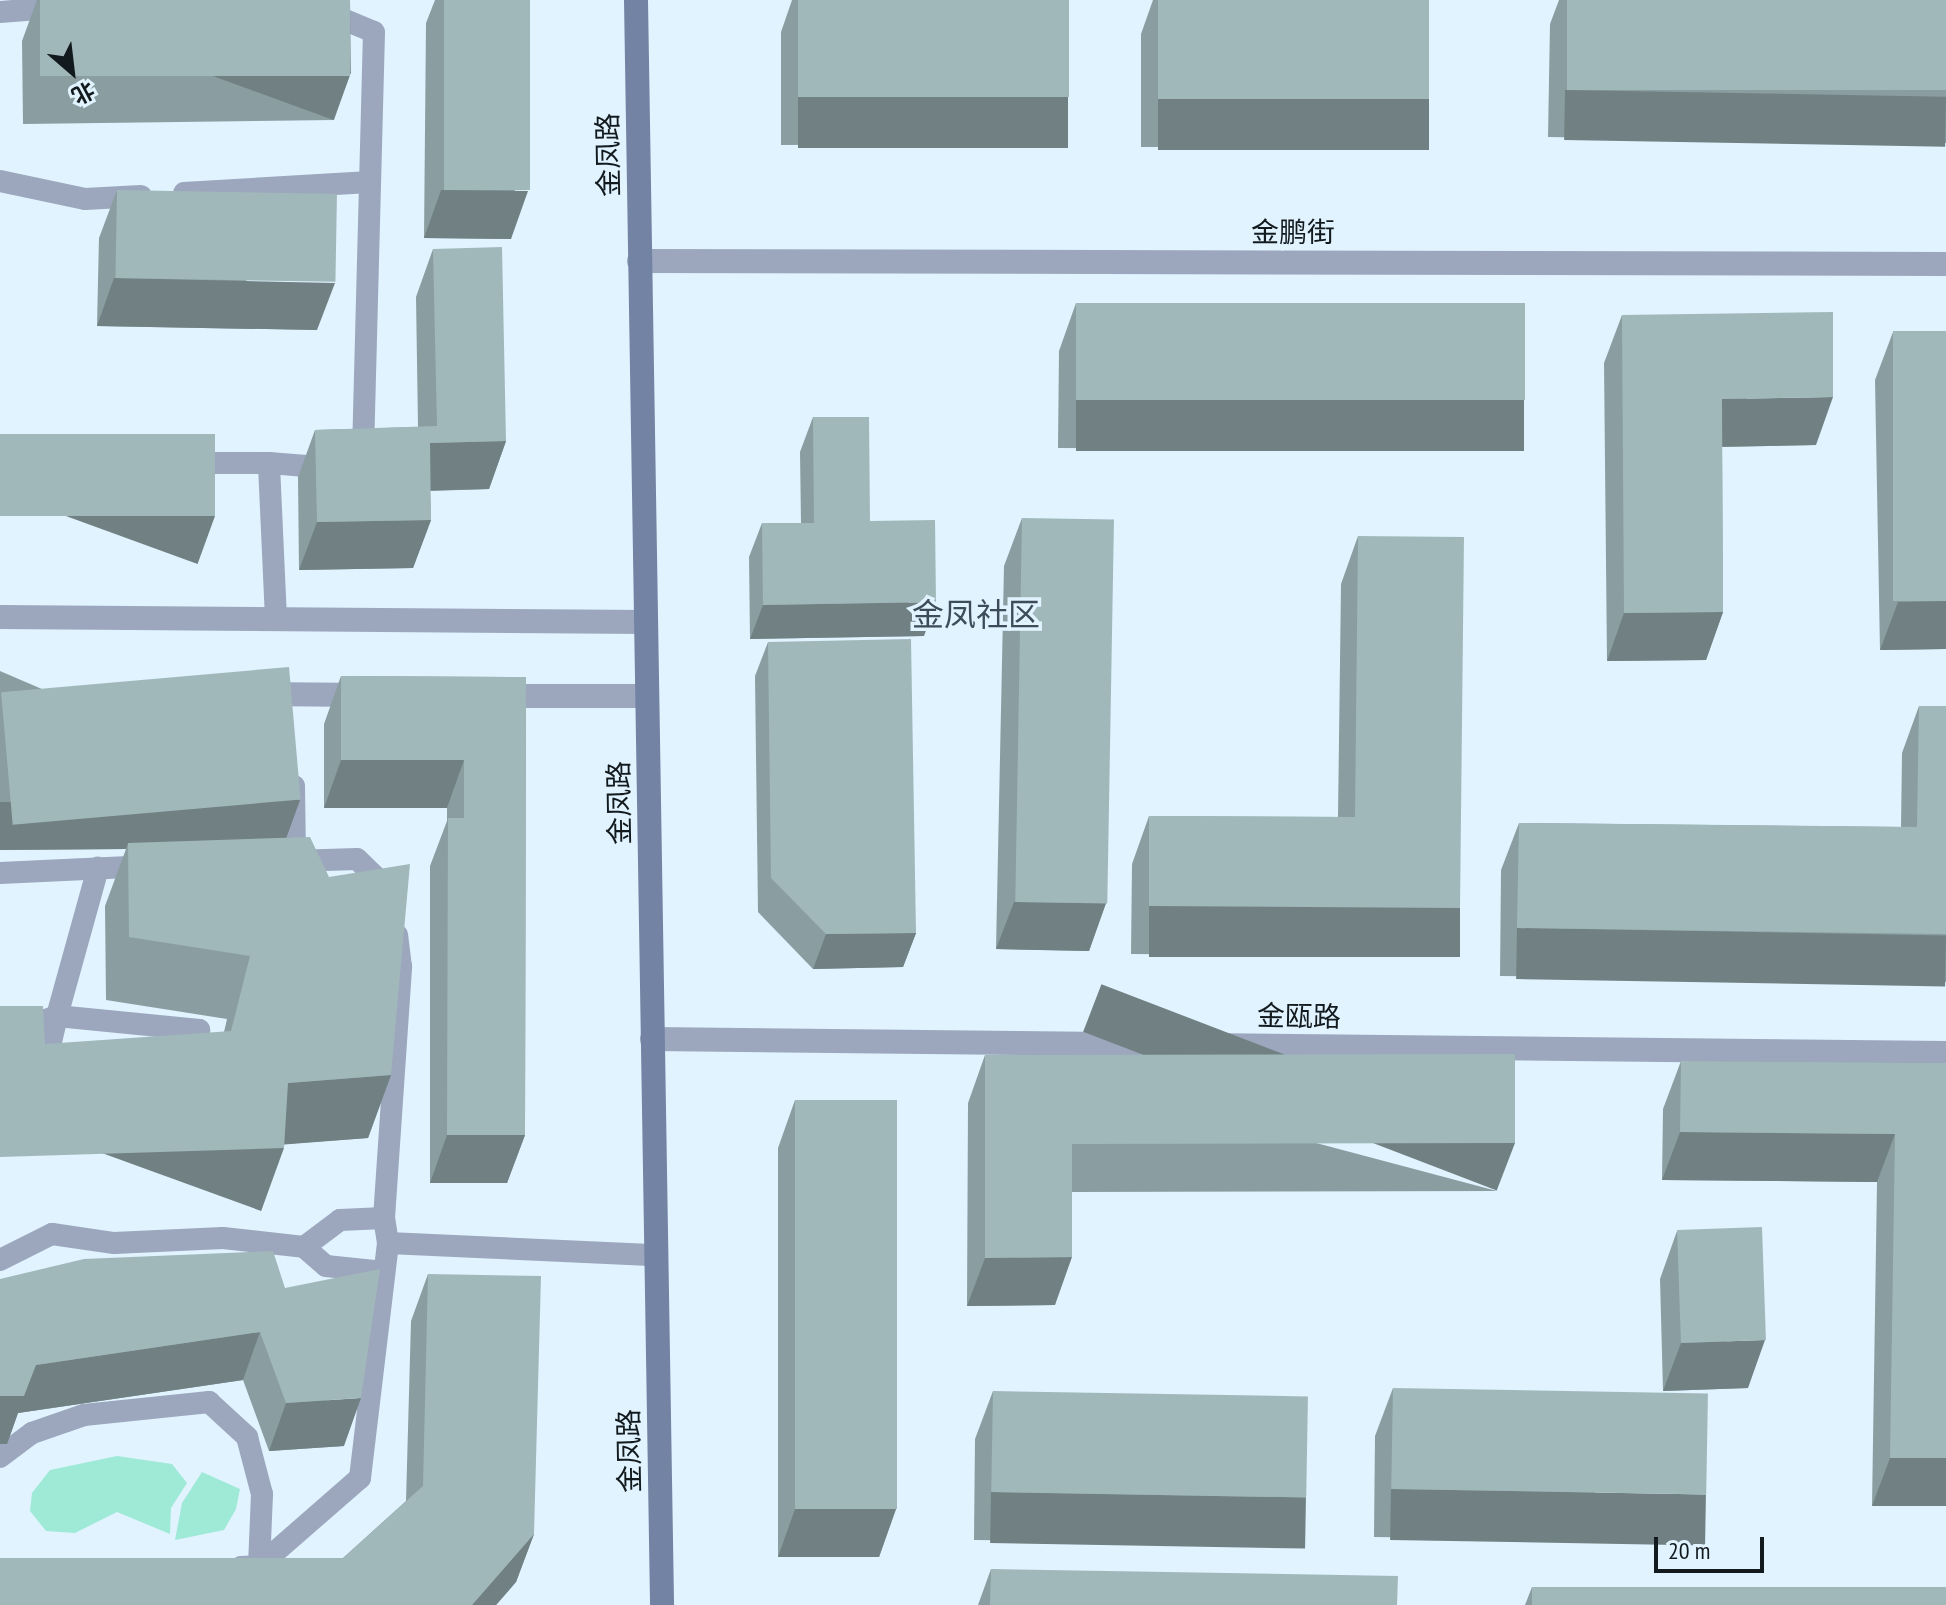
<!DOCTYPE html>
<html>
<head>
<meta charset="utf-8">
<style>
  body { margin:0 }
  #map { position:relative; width:1946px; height:1605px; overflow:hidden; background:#e0f3ff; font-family:"PT Sans Narrow","Noto Sans SC",sans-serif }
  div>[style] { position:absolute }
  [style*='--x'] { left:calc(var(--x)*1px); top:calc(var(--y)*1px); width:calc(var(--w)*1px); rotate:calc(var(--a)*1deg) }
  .water>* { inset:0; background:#9fe9d7 }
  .lane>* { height:22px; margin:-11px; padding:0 11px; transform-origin:11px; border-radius:11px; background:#9ca6bd }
  .street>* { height:24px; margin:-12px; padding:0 12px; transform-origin:12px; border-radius:12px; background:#9ca6bd }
  .secondary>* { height:24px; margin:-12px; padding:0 12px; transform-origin:12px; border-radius:12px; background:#7383a3 }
  .wall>* { inset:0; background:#8a9ea1 }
  .shaded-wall>* { inset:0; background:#718183; transform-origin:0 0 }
  .building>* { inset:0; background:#a1b8bb; transform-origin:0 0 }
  span { translate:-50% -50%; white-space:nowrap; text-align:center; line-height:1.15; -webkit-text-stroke:7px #e0f3ff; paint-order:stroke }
  .street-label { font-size:28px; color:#131a1e }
  .quarter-label { font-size:32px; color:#3d4c56 }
  .north { position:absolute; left:32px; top:32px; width:80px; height:80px; -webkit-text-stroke:6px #e0f3ff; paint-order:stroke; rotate:152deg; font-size:22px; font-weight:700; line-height:32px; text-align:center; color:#131a1e }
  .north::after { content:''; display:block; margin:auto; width:28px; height:36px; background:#131a1e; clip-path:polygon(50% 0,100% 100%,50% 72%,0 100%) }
  .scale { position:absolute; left:1654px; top:1537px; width:110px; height:36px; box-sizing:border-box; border:4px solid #131a1e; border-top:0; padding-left:10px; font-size:24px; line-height:28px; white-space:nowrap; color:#131a1e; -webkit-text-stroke:6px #e0f3ff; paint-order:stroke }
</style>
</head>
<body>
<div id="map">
  <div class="water">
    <div style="clip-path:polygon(117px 1456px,172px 1464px,187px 1483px,171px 1508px,170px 1534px,117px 1512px,75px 1533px,46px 1531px,30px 1511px,32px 1493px,50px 1470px)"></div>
    <div style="clip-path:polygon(202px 1472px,240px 1489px,236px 1509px,224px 1530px,175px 1540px,182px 1503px)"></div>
  </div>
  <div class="lane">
    <div style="--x:297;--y:0;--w:83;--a:22.6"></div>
    <div style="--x:374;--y:32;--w:424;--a:91.5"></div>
    <div style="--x:0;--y:12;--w:64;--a:-4.5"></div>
    <div style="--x:0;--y:181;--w:87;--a:12"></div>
    <div style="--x:85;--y:199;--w:56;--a:-3.1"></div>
    <div style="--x:184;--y:193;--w:186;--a:-3.4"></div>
    <div style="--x:186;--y:463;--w:83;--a:0"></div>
    <div style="--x:276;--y:619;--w:156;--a:-92.6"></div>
    <div style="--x:269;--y:463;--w:62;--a:4.6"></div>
    <div style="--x:294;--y:786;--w:75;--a:89.2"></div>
    <div style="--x:292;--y:861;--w:65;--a:-1.8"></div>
    <div style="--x:357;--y:859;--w:45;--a:44.1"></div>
    <div style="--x:0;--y:873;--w:150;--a:-2.7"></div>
    <div style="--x:57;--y:1016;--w:143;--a:5.6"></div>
    <div style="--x:199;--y:1030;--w:55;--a:94.2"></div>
    <div style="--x:195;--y:1085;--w:154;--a:180"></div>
    <div style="--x:41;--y:1085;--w:71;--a:-76.9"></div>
    <div style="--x:0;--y:1036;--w:60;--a:-19.3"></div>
    <div style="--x:57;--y:1016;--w:154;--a:-74.5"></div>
    <div style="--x:388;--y:1243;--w:268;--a:2.6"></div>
    <div style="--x:304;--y:1247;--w:45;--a:-36.9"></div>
    <div style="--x:340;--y:1220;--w:44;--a:-2.6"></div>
    <div style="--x:0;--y:1260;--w:58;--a:-26.6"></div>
    <div style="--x:52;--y:1234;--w:63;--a:8.3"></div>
    <div style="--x:114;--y:1243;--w:109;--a:-2.6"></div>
    <div style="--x:223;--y:1238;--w:81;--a:6.3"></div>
    <div style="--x:304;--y:1247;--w:29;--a:41"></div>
    <div style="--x:326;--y:1266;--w:58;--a:5.9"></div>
    <div style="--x:0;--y:1457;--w:40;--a:-37"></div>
    <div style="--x:32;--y:1433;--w:55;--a:-19.1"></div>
    <div style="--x:84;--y:1415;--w:126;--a:-5.9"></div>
    <div style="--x:209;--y:1402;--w:52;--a:42.6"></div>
    <div style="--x:247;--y:1437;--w:59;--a:75.3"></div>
    <div style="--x:262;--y:1494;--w:72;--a:92.4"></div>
    <div style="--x:241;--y:1567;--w:18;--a:-3"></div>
    <div style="--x:259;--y:1566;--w:134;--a:-41.1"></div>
    <div style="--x:360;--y:1478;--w:237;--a:-83.2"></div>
    <div style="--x:388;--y:1243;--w:25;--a:-99"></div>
    <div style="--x:384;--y:1218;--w:252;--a:-86.1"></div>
    <div style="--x:401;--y:967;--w:32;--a:-97"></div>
  </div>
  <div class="street">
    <div style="--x:639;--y:261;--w:1307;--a:0.13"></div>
    <div style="--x:0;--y:617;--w:646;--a:0.44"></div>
    <div style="--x:258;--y:694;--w:108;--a:0.5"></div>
    <div style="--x:494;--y:696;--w:153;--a:0"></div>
    <div style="--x:652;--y:1039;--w:1294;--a:0.62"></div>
  </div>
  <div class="secondary">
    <div style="--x:636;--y:0;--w:1605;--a:89.07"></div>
  </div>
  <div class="wall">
    <div style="clip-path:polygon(37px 0,350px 0,351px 72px,334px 120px,23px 124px,22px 41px)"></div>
    <div style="clip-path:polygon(435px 0,530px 0,511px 239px,424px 238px,426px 23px)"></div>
    <div style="clip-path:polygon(792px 0,1069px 0,1068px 97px,1051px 144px,781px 145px,781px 32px)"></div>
    <div style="clip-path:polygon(1153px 0,1429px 0,1429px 99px,1411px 147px,1141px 147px,1141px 34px)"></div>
    <div style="clip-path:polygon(1559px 0,1946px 0,1946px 143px,1548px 137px,1550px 24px)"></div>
    <div style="clip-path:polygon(117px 190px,317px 330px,97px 326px,99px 238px)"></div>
    <div style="clip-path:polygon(433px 249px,506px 441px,489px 489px,430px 491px,431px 520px,413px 568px,299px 570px,298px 477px,315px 430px,418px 427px,416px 297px)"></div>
    <div style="clip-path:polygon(1076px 303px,1524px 402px,1507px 450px,1058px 448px,1059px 351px)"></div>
    <div style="clip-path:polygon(1622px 315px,1816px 445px,1722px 447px,1723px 612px,1706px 660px,1607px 661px,1604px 363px)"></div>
    <div style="clip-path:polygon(1946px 331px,1946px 649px,1880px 650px,1875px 380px,1893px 332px)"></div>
    <div style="clip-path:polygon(813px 417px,870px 521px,924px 636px,750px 639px,749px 557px,762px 523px,801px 523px,800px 452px)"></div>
    <div style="clip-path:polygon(1022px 518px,1106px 903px,1089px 951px,996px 949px,1004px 566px)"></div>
    <div style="clip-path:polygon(1358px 536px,1443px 956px,1131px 954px,1132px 864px,1149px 816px,1338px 817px,1341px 584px)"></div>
    <div style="clip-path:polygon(768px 642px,916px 933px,903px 967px,813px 969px,758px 912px,755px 676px)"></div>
    <div style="clip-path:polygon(0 671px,300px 800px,286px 838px,391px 1075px,368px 1138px,284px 1144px,261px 1211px,224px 1032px,227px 1019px,106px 1000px,105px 906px,126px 849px,0 850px)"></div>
    <div style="clip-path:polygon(341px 676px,526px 677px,525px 1135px,507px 1183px,430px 1183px,430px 866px,447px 821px,447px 808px,324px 808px,324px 724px)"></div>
    <div style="clip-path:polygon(1919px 706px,1946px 706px,1946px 982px,1500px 976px,1501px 870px,1519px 823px,1901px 827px,1902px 753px)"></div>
    <div style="clip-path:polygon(985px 1055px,1497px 1191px,1072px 1192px,1055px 1305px,967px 1306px,968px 1103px)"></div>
    <div style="clip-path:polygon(1681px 1061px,1946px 1063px,1946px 1506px,1872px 1506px,1877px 1182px,1662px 1180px,1663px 1109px)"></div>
    <div style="clip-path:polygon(795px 1100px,896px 1509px,879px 1557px,778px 1557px,778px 1148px)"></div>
    <div style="clip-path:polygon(1677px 1231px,1748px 1388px,1663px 1391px,1660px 1279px)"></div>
    <div style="clip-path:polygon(428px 1274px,534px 1534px,516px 1582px,496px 1605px,0 1605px,343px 1558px,406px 1501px,411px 1321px)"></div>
    <div style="clip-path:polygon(0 1279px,285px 1288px,344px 1446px,269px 1451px,243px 1380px,18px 1413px,7px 1444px,0 1444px)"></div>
    <div style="clip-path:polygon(1393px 1388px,1689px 1541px,1374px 1537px,1375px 1436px)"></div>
    <div style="clip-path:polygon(993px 1391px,1306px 1496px,1289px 1544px,974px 1540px,975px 1439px)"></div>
    <div style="clip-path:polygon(991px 1569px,1397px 1605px,978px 1605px)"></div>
    <div style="clip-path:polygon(1532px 1587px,1946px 1605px,1525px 1605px)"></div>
  </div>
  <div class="shaded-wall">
    <div style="left:351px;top:72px;width:51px;height:311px;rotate:110deg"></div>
    <div style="left:1565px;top:90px;width:381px;height:50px;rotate:1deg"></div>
    <div style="left:798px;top:97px;width:270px;height:51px"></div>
    <div style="left:1158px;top:99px;width:271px;height:51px"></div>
    <div style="clip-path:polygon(441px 190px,528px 191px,511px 239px,424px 238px)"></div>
    <div style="clip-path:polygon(114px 278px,335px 283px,317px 330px,97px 326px)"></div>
    <div style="clip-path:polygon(1833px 397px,1816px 445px,1704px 447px,1722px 399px)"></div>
    <div style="left:1076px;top:400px;width:448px;height:51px"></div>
    <div style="clip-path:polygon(506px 441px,489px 489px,412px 491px,430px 443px)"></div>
    <div style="left:215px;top:516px;width:51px;height:215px;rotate:110deg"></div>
    <div style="clip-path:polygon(431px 520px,413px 568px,299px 570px,317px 522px)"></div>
    <div style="clip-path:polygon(1946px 601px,1946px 649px,1880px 650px,1898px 602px)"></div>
    <div style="clip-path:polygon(936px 602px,924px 636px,750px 639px,763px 605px)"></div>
    <div style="clip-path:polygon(1723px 612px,1706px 660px,1607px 661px,1624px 613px)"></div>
    <div style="clip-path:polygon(341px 760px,464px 760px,447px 808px,324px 808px)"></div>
    <div style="clip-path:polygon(300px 800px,283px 847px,128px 843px,126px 849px,0 850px,0 802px)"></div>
    <div style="clip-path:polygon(1014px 902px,1106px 903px,1089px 951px,996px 949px)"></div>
    <div style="left:1149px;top:906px;width:311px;height:51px"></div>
    <div style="left:1517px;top:928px;width:429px;height:51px;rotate:1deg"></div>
    <div style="clip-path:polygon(916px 933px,903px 967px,813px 969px,826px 934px)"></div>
    <div style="clip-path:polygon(391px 1075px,368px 1138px,265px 1146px,288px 1083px)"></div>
    <div style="clip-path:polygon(1680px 1132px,1895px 1134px,1877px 1182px,1662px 1180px)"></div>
    <div style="clip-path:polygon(447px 1135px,525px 1135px,507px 1183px,430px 1183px)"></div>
    <div style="left:1515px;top:1143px;width:51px;height:443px;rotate:111deg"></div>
    <div style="left:284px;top:1148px;width:67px;height:284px;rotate:110deg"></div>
    <div style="clip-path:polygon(1072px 1257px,1055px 1305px,967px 1306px,985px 1258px)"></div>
    <div style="clip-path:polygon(260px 1332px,243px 1380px,18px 1413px,7px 1444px,0 1444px,0 1396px,36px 1365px)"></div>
    <div style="clip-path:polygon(1765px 1340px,1748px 1388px,1663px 1391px,1681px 1343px)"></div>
    <div style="clip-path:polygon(361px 1398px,344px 1446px,269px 1451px,286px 1403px)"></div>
    <div style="clip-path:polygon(1890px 1458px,1946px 1458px,1946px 1506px,1872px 1506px)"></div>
    <div style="left:1391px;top:1489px;width:315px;height:51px;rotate:1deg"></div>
    <div style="left:991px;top:1492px;width:315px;height:51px;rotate:1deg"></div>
    <div style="clip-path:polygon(795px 1509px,896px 1509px,879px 1557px,778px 1557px)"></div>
    <div style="clip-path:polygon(534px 1534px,516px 1582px,496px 1605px,472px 1605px)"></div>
  </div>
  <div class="building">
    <div style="left:40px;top:0;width:310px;height:76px"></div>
    <div style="left:444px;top:0;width:86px;height:190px"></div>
    <div style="left:798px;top:0;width:271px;height:97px"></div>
    <div style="left:1158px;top:0;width:271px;height:99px"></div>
    <div style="left:1567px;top:0;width:379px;height:90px"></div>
    <div style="left:117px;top:190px;width:220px;height:88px;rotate:1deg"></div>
    <div style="clip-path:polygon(502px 247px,506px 441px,430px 443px,431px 520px,317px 522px,315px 430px,437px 426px,433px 249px)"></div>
    <div style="left:1076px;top:303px;width:449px;height:97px"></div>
    <div style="clip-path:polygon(1833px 312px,1833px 397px,1722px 399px,1723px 612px,1624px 613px,1622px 315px)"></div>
    <div style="left:1946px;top:331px;width:270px;height:53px;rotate:90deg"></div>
    <div style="clip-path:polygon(813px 417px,869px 417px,870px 521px,935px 520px,936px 602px,763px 605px,762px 523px,814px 523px)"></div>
    <div style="left:215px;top:434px;width:82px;height:215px;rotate:90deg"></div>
    <div style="left:1022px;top:518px;width:92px;height:384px;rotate:1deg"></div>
    <div style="clip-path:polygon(1358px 536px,1464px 537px,1460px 908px,1149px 906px,1149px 816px,1355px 817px)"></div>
    <div style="clip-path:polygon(911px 639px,916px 933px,826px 934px,771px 878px,768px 642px)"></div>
    <div style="left:289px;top:667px;width:133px;height:289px;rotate:85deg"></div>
    <div style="clip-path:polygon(341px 676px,526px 677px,525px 1135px,447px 1135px,448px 818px,464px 818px,464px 760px,341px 760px)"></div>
    <div style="clip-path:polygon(1919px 706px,1946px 706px,1946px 934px,1517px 928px,1519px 823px,1917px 827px)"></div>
    <div style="clip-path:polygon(310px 837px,329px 877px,410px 864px,391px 1075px,288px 1083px,284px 1148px,0 1157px,0 1006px,43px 1006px,45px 1044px,231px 1031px,250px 956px,129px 937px,128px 843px)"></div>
    <div style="clip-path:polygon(1515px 1054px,1515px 1143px,1072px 1144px,1072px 1257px,985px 1258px,985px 1055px)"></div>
    <div style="clip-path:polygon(1681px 1061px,1946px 1063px,1946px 1458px,1890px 1458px,1895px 1134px,1680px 1132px)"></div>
    <div style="left:795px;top:1100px;width:102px;height:409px"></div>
    <div style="left:1762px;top:1227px;width:113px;height:85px;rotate:88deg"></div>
    <div style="clip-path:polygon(273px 1251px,285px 1288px,380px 1269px,361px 1398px,286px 1403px,260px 1332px,36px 1365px,24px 1396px,0 1396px,0 1279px,84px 1259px)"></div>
    <div style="clip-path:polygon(428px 1274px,541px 1276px,534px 1534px,472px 1605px,0 1605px,0 1558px,343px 1558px,423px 1486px)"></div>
    <div style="left:1393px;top:1388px;width:315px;height:101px;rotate:1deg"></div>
    <div style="left:993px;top:1391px;width:315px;height:101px;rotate:1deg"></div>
    <div style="clip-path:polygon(991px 1569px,1398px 1576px,1397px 1605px,990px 1605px)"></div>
    <div style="left:1532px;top:1587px;width:414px;height:18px"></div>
  </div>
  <div class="street-label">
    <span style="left:608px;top:155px;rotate:-91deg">金凤路</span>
    <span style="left:1293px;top:232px">金鹏街</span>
    <span style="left:619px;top:803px;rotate:-91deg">金凤路</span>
    <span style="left:1299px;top:1016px;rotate:1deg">金瓯路</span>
    <span style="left:629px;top:1451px;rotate:-91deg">金凤路</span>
  </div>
  <div class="quarter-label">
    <span style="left:976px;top:614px">金凤社区</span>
  </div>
  <div class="north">北</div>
  <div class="scale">20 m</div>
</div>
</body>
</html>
